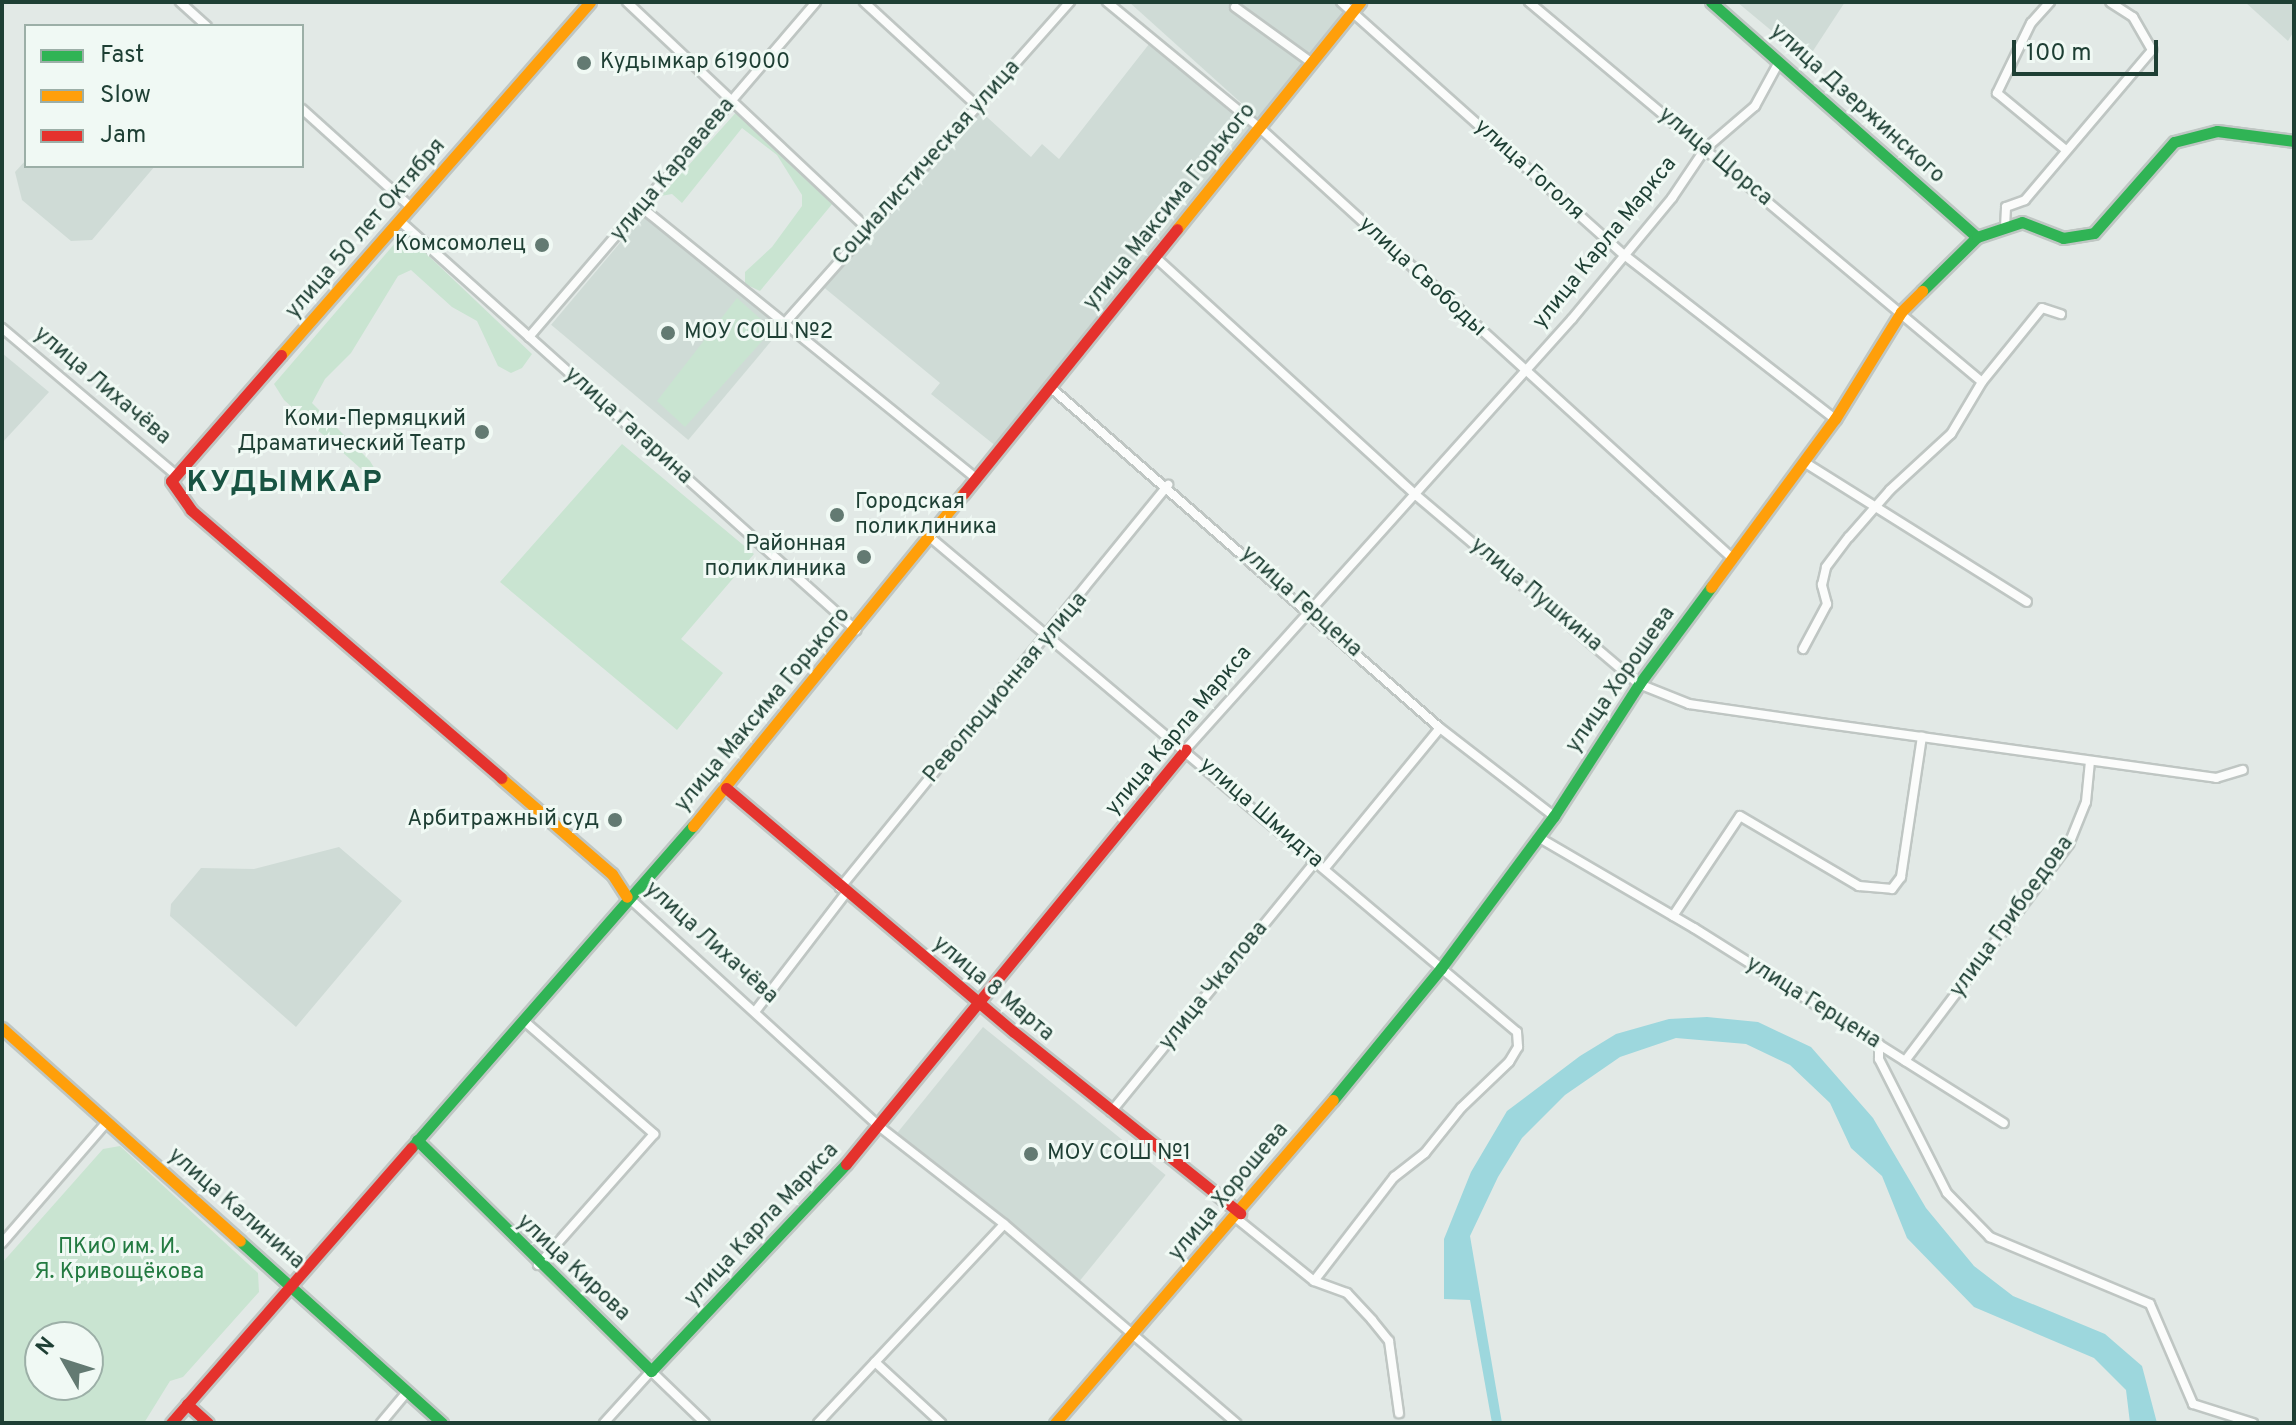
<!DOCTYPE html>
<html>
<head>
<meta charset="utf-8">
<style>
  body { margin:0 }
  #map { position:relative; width:2296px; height:1425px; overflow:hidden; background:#e2e9e6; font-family:Overpass,sans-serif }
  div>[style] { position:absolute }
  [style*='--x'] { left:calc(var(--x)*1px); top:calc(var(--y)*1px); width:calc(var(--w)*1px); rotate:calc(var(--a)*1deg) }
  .built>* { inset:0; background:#cfdbd6; transform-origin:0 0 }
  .green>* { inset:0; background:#c9e4d1 }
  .water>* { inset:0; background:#9dd7dd }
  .roads { filter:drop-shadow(2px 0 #bfc6c3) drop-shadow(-2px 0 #bfc6c3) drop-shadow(0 2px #bfc6c3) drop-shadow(0 -2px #bfc6c3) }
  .street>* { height:8px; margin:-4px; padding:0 4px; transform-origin:4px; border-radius:4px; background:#fbfcfb }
  .fast>* { height:11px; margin:-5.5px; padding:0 5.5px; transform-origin:5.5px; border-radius:5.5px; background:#30b455 }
  .slow>* { height:11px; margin:-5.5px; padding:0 5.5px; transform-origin:5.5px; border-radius:5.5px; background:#ff9f0a }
  .jam>* { height:11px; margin:-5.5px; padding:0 5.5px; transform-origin:5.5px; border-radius:5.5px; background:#e5322d }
  .dots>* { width:22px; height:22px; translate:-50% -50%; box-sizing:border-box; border:4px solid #f0f9f4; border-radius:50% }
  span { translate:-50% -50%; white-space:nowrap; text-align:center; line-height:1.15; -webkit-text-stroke:6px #f0f9f4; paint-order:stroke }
  .poi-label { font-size:22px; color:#1e3f34 }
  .left { translate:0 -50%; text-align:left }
  .right { translate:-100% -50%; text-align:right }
  .street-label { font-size:22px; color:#1e3f34 }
  .park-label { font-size:22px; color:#237a41 }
  .district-label { font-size:30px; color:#185342; font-weight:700; letter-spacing:2px }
  .frame { position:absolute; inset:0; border:4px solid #1e3f34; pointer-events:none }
  .legend { position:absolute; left:24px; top:24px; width:280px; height:144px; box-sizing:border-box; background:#f0f9f4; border:2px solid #9cafa7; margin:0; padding:10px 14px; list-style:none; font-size:24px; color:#1e3f34 }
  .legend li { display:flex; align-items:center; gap:16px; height:40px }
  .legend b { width:40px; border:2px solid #9cafa7 }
  .north { position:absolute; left:24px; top:1321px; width:80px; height:80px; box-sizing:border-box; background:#f0f9f4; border:2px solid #9cafa7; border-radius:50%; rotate:309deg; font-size:22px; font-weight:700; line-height:32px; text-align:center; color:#1e3f34 }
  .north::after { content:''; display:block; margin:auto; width:28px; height:36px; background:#637a72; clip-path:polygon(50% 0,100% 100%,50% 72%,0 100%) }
  .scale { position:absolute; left:2012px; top:40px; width:146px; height:36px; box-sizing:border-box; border:4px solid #1e3f34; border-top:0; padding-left:10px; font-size:24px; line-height:28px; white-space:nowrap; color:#1e3f34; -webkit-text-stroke:6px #f0f9f4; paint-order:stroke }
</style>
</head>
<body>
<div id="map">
  <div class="built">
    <div style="clip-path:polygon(1129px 2px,1349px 2px,1353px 5px,1259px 119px)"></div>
    <div style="clip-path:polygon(1737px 2px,1845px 2px,1807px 60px)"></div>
    <div style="clip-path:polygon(2245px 2px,2294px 2px,2294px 31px,2288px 41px)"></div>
    <div style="clip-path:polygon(1153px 39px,1254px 125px,997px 447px,931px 394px,940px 383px,821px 285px,977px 108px,1031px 157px,1042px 144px,1059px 159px)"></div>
    <div style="clip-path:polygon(26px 160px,26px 166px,155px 166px,92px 240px,71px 241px,22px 200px,15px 172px)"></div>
    <div style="left:645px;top:213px;width:179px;height:146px;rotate:40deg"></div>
    <div style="clip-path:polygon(2px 353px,49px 392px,2px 443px)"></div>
    <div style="clip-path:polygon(339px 847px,402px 901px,296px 1027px,170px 916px,171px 904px,201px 868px,254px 869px)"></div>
    <div style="left:983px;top:1027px;width:235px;height:136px;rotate:39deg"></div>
  </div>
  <div class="green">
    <div style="clip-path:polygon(740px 108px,831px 195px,833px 203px,760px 291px,745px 284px,745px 272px,772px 247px,802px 206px,802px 195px,777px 155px,742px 128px,682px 203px,672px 194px,661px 196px)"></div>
    <div style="clip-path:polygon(406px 241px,416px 244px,532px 354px,522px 368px,511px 373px,498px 366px,477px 321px,452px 307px,411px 270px,398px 276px,351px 353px,325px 379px,312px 403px,370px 461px,376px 471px,369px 476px,284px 400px,274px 384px,396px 242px)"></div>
    <div style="clip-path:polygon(737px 298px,765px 323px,765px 338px,685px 427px,657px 401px)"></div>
    <div style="clip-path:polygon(622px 444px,754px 554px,681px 639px,723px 673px,677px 730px,500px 582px)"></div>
    <div style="clip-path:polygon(evenodd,120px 1146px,258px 1273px,259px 1292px,183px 1377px,170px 1381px,144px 1423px,2px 1423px,2px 1263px,103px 1149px,120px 1146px,88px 1337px,88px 1385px,40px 1385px,40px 1337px,88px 1337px)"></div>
  </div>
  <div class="water">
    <div style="clip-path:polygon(1707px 1017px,1758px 1022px,1811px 1047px,1873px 1118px,1926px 1208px,1974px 1266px,2013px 1296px,2105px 1334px,2142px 1366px,2157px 1423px,2130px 1423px,2126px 1390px,2094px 1358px,1974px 1307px,1907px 1238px,1882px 1176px,1851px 1148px,1830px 1103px,1790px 1065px,1746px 1044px,1676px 1038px,1620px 1057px,1565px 1095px,1522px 1138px,1498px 1177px,1470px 1236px,1502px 1423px,1492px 1423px,1470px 1300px,1444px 1299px,1444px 1239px,1471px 1172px,1507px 1111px,1580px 1056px,1616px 1034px,1669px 1019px)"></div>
  </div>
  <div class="roads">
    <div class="street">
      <div style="--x:180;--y:2;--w:36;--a:42"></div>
      <div style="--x:627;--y:2;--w:332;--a:43.3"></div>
      <div style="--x:864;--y:2;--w:155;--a:42.6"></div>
      <div style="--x:1107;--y:2;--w:198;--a:39.5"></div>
      <div style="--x:1260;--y:128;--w:639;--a:42.33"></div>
      <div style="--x:1341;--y:2;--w:378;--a:41.8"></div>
      <div style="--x:1623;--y:254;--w:269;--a:37.9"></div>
      <div style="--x:1529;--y:2;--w:591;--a:39.99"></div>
      <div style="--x:2050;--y:2;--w:28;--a:132"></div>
      <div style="--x:2031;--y:23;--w:78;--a:115.9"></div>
      <div style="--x:1997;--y:93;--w:89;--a:39.6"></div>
      <div style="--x:1235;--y:7;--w:95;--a:36"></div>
      <div style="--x:302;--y:109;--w:148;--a:42"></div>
      <div style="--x:641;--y:207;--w:432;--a:39"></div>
      <div style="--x:400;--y:221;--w:613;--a:41.89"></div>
      <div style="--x:2005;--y:227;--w:20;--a:-87"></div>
      <div style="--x:2006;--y:207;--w:20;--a:-20"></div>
      <div style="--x:2025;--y:200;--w:197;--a:-49.7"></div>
      <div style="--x:2152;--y:50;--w:38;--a:-120"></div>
      <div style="--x:2133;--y:17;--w:27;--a:-147"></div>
      <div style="--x:1154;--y:256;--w:356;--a:42.4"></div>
      <div style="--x:1417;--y:496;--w:291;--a:40.3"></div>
      <div style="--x:1639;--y:684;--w:54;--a:21.8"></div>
      <div style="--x:1689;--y:704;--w:140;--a:8.2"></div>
      <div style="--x:1828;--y:724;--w:392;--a:7.9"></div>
      <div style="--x:2216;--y:778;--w:28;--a:-17"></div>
      <div style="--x:784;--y:324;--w:431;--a:-48.4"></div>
      <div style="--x:2;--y:328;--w:228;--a:40.2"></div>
      <div style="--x:529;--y:337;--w:441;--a:-49.4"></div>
      <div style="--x:1050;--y:387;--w:518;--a:41.17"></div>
      <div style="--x:1440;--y:728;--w:144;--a:37.7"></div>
      <div style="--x:1804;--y:462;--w:263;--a:32.1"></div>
      <div style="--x:931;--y:538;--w:766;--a:40.13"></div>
      <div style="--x:1517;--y:1032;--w:15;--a:86"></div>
      <div style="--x:1518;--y:1047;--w:17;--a:121"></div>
      <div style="--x:1509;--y:1062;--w:66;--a:136.2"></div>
      <div style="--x:1461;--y:1108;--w:58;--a:128.7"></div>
      <div style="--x:1425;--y:1153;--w:39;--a:142"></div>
      <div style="--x:1394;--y:1177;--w:131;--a:127.6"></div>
      <div style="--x:1803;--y:649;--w:51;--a:-61.9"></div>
      <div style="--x:1827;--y:604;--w:20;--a:-105"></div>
      <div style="--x:1822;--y:585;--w:18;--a:-77"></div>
      <div style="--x:1826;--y:567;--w:38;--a:-53"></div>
      <div style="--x:1849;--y:537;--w:62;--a:-48.9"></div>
      <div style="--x:1890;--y:490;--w:83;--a:-42.6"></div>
      <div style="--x:1951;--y:434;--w:61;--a:-59.2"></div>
      <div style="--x:1982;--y:382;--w:95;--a:-51"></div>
      <div style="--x:2042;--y:308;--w:20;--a:18"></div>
      <div style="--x:1186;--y:749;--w:578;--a:-48.09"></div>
      <div style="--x:1572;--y:319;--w:157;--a:-50.4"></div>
      <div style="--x:1672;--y:198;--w:59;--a:-56"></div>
      <div style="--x:1705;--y:149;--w:66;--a:-40.7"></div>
      <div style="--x:1755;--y:106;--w:50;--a:-61.4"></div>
      <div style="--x:1538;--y:837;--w:181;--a:30.3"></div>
      <div style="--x:1694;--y:928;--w:366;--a:32.2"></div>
      <div style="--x:1325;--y:868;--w:181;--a:-50.6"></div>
      <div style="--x:840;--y:888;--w:520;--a:-50.86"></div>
      <div style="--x:628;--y:897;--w:341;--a:42.4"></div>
      <div style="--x:880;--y:1127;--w:157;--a:38"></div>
      <div style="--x:1004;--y:1224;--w:306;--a:40.6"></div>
      <div style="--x:1673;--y:916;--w:120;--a:-56.2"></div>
      <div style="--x:1740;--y:816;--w:138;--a:30.5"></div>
      <div style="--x:1859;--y:886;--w:33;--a:5"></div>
      <div style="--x:1892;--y:889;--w:15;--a:-53"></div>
      <div style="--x:1901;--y:877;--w:142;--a:-81.5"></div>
      <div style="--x:757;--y:1009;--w:146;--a:-52.5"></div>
      <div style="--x:523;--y:1020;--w:174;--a:41"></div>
      <div style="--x:654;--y:1134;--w:175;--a:131.5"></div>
      <div style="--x:1879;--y:1044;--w:15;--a:90"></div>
      <div style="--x:1879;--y:1059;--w:150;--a:63.1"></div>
      <div style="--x:1947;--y:1193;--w:62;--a:45.7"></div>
      <div style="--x:1990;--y:1237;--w:173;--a:22.7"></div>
      <div style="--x:2150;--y:1304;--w:109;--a:66.7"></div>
      <div style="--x:2193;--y:1404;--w:63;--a:17.6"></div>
      <div style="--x:1905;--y:1061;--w:272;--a:-52.9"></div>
      <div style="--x:2069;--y:844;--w:45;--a:-68"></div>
      <div style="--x:2086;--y:802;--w:41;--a:-84.4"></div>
      <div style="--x:1111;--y:1112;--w:324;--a:-50.8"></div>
      <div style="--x:1236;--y:1218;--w:100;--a:38.9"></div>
      <div style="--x:1314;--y:1281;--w:35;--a:20"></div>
      <div style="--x:1347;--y:1293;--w:37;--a:47"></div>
      <div style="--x:1372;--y:1320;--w:27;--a:51"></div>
      <div style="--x:1389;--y:1341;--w:73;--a:82.1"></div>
      <div style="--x:2;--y:1243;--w:159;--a:-49.1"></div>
      <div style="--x:875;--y:1362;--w:90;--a:42.7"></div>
      <div style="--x:381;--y:1423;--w:40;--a:-50"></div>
      <div style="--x:604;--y:1423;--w:70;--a:-47.9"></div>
      <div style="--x:651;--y:1371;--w:75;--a:43.9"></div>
      <div style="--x:818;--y:1423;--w:272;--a:-46.9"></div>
    </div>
    <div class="fast">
      <div style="--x:1711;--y:2;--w:355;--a:41.5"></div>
      <div style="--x:1922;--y:291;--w:77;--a:-44.5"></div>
      <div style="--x:1977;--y:237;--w:47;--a:-18.4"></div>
      <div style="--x:2022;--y:222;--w:44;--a:21.3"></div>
      <div style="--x:2063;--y:238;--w:31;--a:-9"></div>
      <div style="--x:2094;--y:233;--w:121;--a:-48.7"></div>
      <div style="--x:2174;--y:142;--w:44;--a:-14.3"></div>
      <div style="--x:2217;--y:131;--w:78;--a:7.4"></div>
      <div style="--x:1333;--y:1100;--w:171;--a:-50.7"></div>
      <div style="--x:1441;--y:968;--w:189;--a:-53.4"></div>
      <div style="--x:1554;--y:816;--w:157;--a:-57.2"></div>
      <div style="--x:1639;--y:684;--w:121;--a:-53.4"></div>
      <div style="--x:417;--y:1140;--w:329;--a:44.6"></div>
      <div style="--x:651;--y:1371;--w:284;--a:-46.7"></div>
      <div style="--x:411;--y:1148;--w:428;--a:-48.8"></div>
      <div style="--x:240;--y:1241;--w:272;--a:42"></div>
    </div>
    <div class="slow">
      <div style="--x:1177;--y:229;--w:292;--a:-51.1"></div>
      <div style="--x:281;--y:355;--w:469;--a:-48.8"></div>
      <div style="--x:1711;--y:587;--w:209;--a:-53.6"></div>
      <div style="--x:1835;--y:419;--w:126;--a:-58.3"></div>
      <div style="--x:1901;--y:312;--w:30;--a:-45"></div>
      <div style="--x:501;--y:778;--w:147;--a:40.9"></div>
      <div style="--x:612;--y:874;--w:27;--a:57"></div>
      <div style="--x:693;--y:826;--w:429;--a:-50.9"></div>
      <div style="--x:2;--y:1028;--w:319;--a:41.8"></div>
      <div style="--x:1055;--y:1423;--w:426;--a:-49.3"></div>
    </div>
    <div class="jam">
      <div style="--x:281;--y:355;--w:167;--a:131.1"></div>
      <div style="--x:171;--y:481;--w:35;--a:55"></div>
      <div style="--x:191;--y:510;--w:410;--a:40.8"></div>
      <div style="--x:964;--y:493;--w:339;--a:-51.1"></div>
      <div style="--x:726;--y:788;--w:377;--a:40.3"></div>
      <div style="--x:1014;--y:1032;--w:290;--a:38.7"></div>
      <div style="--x:846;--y:1164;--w:536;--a:-50.67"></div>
      <div style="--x:187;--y:1404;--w:28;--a:42"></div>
      <div style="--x:171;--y:1423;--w:365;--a:-48.9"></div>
    </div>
  </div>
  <div class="dots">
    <div style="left:584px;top:63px;background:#637a72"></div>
    <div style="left:542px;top:245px;background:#637a72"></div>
    <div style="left:668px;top:333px;background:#637a72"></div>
    <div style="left:482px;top:432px;background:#637a72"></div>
    <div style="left:837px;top:515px;background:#637a72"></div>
    <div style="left:864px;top:557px;background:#637a72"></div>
    <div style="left:615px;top:820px;background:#637a72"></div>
    <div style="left:1031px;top:1154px;background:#637a72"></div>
  </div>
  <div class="poi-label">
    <span class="left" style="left:600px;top:63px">Кудымкар 619000</span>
    <span class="right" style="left:526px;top:245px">Комсомолец</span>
    <span class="left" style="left:684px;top:333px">МОУ СОШ №2</span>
    <span class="right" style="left:466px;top:432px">Коми-Пермяцкий<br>Драматический Театр</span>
    <span class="left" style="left:855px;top:515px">Городская<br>поликлиника</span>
    <span class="right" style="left:846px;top:557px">Районная<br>поликлиника</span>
    <span class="right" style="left:599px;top:820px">Арбитражный суд</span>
    <span class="left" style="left:1047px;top:1154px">МОУ СОШ №1</span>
  </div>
  <div class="street-label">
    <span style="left:1857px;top:104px;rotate:42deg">улица Дзержинского</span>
    <span style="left:1715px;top:157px;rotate:40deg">улица Щорса</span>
    <span style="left:927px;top:163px;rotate:-48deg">Социалистическая улица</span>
    <span style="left:673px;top:170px;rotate:-50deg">улица Караваева</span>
    <span style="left:1529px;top:170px;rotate:42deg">улица Гоголя</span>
    <span style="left:1170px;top:207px;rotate:-51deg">улица Максима Горького</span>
    <span style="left:366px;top:229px;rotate:-49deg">улица 50 лет Октября</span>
    <span style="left:1605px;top:243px;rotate:-51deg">улица Карла Маркса</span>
    <span style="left:1422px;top:277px;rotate:43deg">улица Свободы</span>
    <span style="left:102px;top:386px;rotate:40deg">улица Лихачёва</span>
    <span style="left:628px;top:426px;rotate:42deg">улица Гагарина</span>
    <span style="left:1536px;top:595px;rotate:40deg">улица Пушкина</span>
    <span style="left:1301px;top:602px;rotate:42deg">улица Герцена</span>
    <span style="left:1621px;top:680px;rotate:-55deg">улица Хорошева</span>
    <span style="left:1006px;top:688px;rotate:-50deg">Революционная улица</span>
    <span style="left:763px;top:710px;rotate:-50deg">улица Максима Горького</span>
    <span style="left:1179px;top:731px;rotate:-50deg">улица Карла Маркса</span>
    <span style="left:1261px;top:813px;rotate:41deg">улица Шмидта</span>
    <span style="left:2012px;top:917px;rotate:-54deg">улица Грибоедова</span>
    <span style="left:711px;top:943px;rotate:42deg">улица Лихачёва</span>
    <span style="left:1214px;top:986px;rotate:-51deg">улица Чкалова</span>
    <span style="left:993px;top:989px;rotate:40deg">улица 8 Марта</span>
    <span style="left:1813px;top:1003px;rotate:32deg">улица Герцена</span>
    <span style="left:1229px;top:1192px;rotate:-50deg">улица Хорошева</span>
    <span style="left:236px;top:1209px;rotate:41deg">улица Калинина</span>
    <span style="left:762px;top:1225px;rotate:-47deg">улица Карла Маркса</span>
    <span style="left:573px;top:1268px;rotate:43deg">улица Кирова</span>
  </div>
  <div class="park-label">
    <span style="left:119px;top:1260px">ПКиО им. И.<br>Я. Кривощёкова</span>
  </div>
  <div class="district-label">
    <span style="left:285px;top:484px">КУДЫМКАР</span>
  </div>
  <div class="frame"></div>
  <ul class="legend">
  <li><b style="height:10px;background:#30b455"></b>Fast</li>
  <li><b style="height:10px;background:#ff9f0a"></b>Slow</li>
  <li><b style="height:10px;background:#e5322d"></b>Jam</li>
  </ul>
  <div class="north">N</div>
  <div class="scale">100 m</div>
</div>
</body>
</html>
